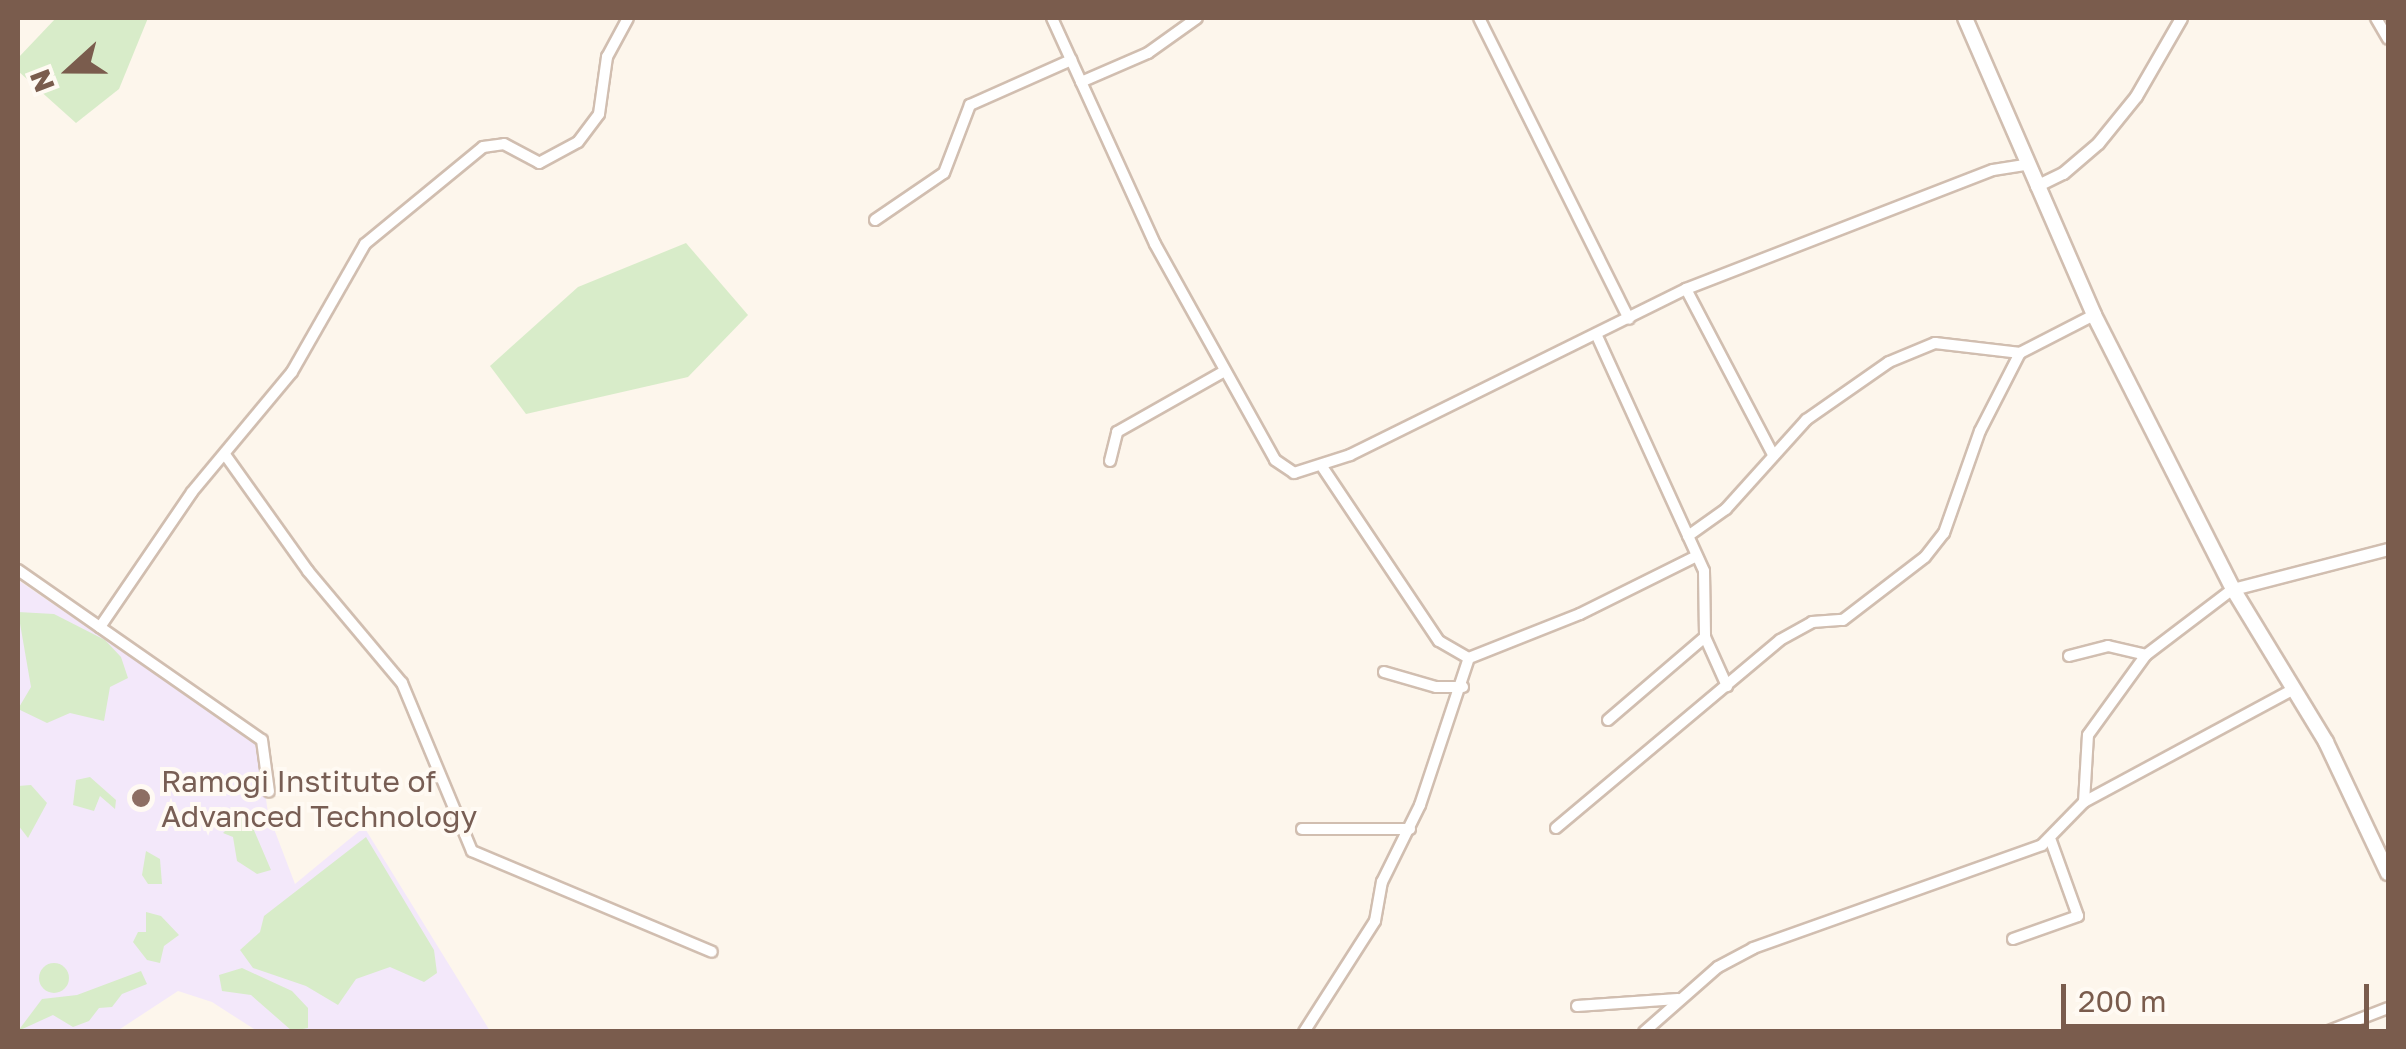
<!DOCTYPE html>
<html>
<head>
<meta charset="utf-8">
<style>
  body { margin:0 }
  #map { position:relative; width:2406px; height:1049px; overflow:hidden; background:#fdf6ec; font-family:"Golos Text",sans-serif }
  div>[style] { position:absolute }
  [style*='--x'] { left:calc(var(--x)*1px); top:calc(var(--y)*1px); width:calc(var(--w)*1px); rotate:calc(var(--a)*1deg) }
  .education>* { inset:0; background:#f3e8fa }
  .green>* { inset:0; background:#d8ecc9 }
  .round { border-radius:50% }
  .roads { filter:drop-shadow(2px 0 #d1beb0) drop-shadow(-2px 0 #d1beb0) drop-shadow(0 2px #d1beb0) drop-shadow(0 -2px #d1beb0) }
  .minor>* { height:10px; margin:-5px; padding:0 5px; transform-origin:5px; border-radius:5px; background:#fff }
  .tertiary>* { height:11px; margin:-5.5px; padding:0 5.5px; transform-origin:5.5px; border-radius:5.5px; background:#fff }
  .secondary>* { height:14px; margin:-7px; padding:0 7px; transform-origin:7px; border-radius:7px; background:#fff }
  .dots>* { width:28px; height:28px; translate:-50% -50%; box-sizing:border-box; border:5px solid #fffaf3; border-radius:50% }
  span { translate:-50% -50%; white-space:nowrap; text-align:center; line-height:1.15; -webkit-text-stroke:8px #fffaf3; paint-order:stroke }
  .education-label { font-size:30px; color:#785e54 }
  .left { translate:0 -50%; text-align:left }
  .frame { position:absolute; inset:0; border:20px solid #7a5c4d; pointer-events:none }
  .north { position:absolute; left:20px; top:20px; width:100px; height:100px; -webkit-text-stroke:8px #fffaf3; paint-order:stroke; rotate:249deg; font-size:28px; font-weight:700; line-height:40px; text-align:center; color:#7a5c4d }
  .north::after { content:''; display:block; margin:auto; width:35px; height:45px; background:#7a5c4d; clip-path:polygon(50% 0,100% 100%,50% 72%,0 100%) }
  .scale { position:absolute; left:2061px; top:984px; width:308px; height:45px; box-sizing:border-box; border:5px solid #7a5c4d; border-top:0; padding-left:12px; font-size:30px; line-height:35px; white-space:nowrap; color:#7a5c4d; -webkit-text-stroke:8px #fffaf3; paint-order:stroke }
</style>
</head>
<body>
<div id="map">
  <div class="education">
    <div style="clip-path:polygon(18px 580px,258px 744px,268px 813px,295px 884px,364px 827px,490px 1031px,257px 1031px,212px 1002px,178px 991px,117px 1031px,18px 1031px)"></div>
  </div>
  <div class="green">
    <div style="clip-path:polygon(56px 18px,148px 18px,119px 89px,76px 123px,18px 71px,18px 58px)"></div>
    <div style="clip-path:polygon(686px 243px,748px 315px,688px 377px,526px 414px,490px 366px,578px 287px)"></div>
    <div style="clip-path:polygon(18px 612px,54px 614px,105px 640px,121px 657px,128px 678px,110px 687px,104px 721px,70px 713px,47px 723px,18px 709px,31px 687px)"></div>
    <div style="clip-path:polygon(90px 777px,116px 800px,115px 809px,100px 796px,94px 811px,73px 805px,76px 780px)"></div>
    <div style="clip-path:polygon(31px 785px,47px 803px,28px 838px,18px 825px,18px 786px)"></div>
    <div style="clip-path:polygon(243px 813px,250px 821px,271px 870px,257px 874px,237px 861px,233px 837px,223px 833px)"></div>
    <div style="clip-path:polygon(366px 837px,434px 950px,437px 973px,424px 982px,390px 967px,356px 979px,338px 1005px,306px 986px,253px 968px,240px 950px,260px 932px,264px 916px)"></div>
    <div style="clip-path:polygon(146px 851px,160px 859px,162px 884px,148px 884px,142px 875px)"></div>
    <div style="clip-path:polygon(146px 912px,161px 916px,179px 935px,164px 946px,160px 963px,147px 960px,133px 942px,138px 932px,146px 932px)"></div>
    <div class="round" style="left:39px;top:963px;width:30px;height:30px"></div>
    <div style="clip-path:polygon(242px 968px,292px 991px,308px 1008px,308px 1028px,292px 1031px,251px 995px,222px 991px,219px 975px)"></div>
    <div style="clip-path:polygon(141px 971px,147px 984px,122px 994px,112px 1007px,99px 1008px,89px 1021px,73px 1027px,53px 1015px,18px 1031px,42px 999px,77px 995px)"></div>
  </div>
  <div class="roads">
    <div class="minor">
      <div style="--x:1052;--y:18;--w:248;--a:65.5"></div>
      <div style="--x:1155;--y:244;--w:247;--a:60.9"></div>
      <div style="--x:1275;--y:460;--w:23;--a:34"></div>
      <div style="--x:1294;--y:473;--w:59;--a:-17.8"></div>
      <div style="--x:1350;--y:455;--w:375;--a:-26.3"></div>
      <div style="--x:1686;--y:289;--w:329;--a:-21.2"></div>
      <div style="--x:1993;--y:170;--w:32;--a:-9"></div>
      <div style="--x:1479;--y:18;--w:336;--a:63.5"></div>
      <div style="--x:2376;--y:18;--w:24;--a:60"></div>
      <div style="--x:1081;--y:82;--w:73;--a:-23.4"></div>
      <div style="--x:1148;--y:53;--w:60;--a:-35.5"></div>
      <div style="--x:875;--y:220;--w:83;--a:-34.3"></div>
      <div style="--x:944;--y:173;--w:73;--a:-69.1"></div>
      <div style="--x:970;--y:105;--w:111;--a:-24"></div>
      <div style="--x:1686;--y:289;--w:185;--a:62.3"></div>
      <div style="--x:1597;--y:336;--w:258;--a:65.5"></div>
      <div style="--x:1704;--y:571;--w:66;--a:89.1"></div>
      <div style="--x:1705;--y:637;--w:54;--a:65.8"></div>
      <div style="--x:226;--y:456;--w:141;--a:54.5"></div>
      <div style="--x:308;--y:571;--w:146;--a:50"></div>
      <div style="--x:402;--y:683;--w:182;--a:67.4"></div>
      <div style="--x:472;--y:851;--w:260;--a:22.8"></div>
      <div style="--x:1110;--y:461;--w:30;--a:-76"></div>
      <div style="--x:1117;--y:432;--w:124;--a:-29.5"></div>
      <div style="--x:1323;--y:468;--w:208;--a:56.2"></div>
      <div style="--x:1439;--y:641;--w:34;--a:30"></div>
      <div style="--x:1469;--y:658;--w:119;--a:-21.6"></div>
      <div style="--x:1580;--y:614;--w:128;--a:-26.4"></div>
      <div style="--x:1688;--y:536;--w:47;--a:-35.4"></div>
      <div style="--x:1726;--y:509;--w:120;--a:-48"></div>
      <div style="--x:1806;--y:420;--w:101;--a:-34.9"></div>
      <div style="--x:1889;--y:362;--w:50;--a:-22.4"></div>
      <div style="--x:1935;--y:343;--w:86;--a:6.7"></div>
      <div style="--x:2020;--y:353;--w:83;--a:-27.2"></div>
      <div style="--x:18;--y:570;--w:297;--a:34.9"></div>
      <div style="--x:262;--y:740;--w:52;--a:82.3"></div>
      <div style="--x:100;--y:627;--w:163;--a:-55.7"></div>
      <div style="--x:192;--y:492;--w:156;--a:-50.2"></div>
      <div style="--x:292;--y:372;--w:147;--a:-60.3"></div>
      <div style="--x:365;--y:244;--w:153;--a:-39.4"></div>
      <div style="--x:483;--y:147;--w:21;--a:-8"></div>
      <div style="--x:504;--y:144;--w:40;--a:28"></div>
      <div style="--x:539;--y:163;--w:44;--a:-28.3"></div>
      <div style="--x:578;--y:142;--w:35;--a:-53"></div>
      <div style="--x:599;--y:114;--w:58;--a:-82"></div>
      <div style="--x:607;--y:57;--w:44;--a:-61.7"></div>
      <div style="--x:2069;--y:656;--w:40;--a:-14.4"></div>
      <div style="--x:2108;--y:646;--w:39;--a:13"></div>
      <div style="--x:2146;--y:655;--w:109;--a:-37.2"></div>
      <div style="--x:1384;--y:672;--w:54;--a:16.1"></div>
      <div style="--x:1436;--y:687;--w:27;--a:0"></div>
      <div style="--x:1608;--y:720;--w:128;--a:-40.6"></div>
      <div style="--x:2084;--y:802;--w:67;--a:-86.6"></div>
      <div style="--x:2088;--y:735;--w:99;--a:-54.1"></div>
      <div style="--x:1556;--y:828;--w:292;--a:-40"></div>
      <div style="--x:1780;--y:640;--w:37;--a:-29"></div>
      <div style="--x:1812;--y:622;--w:31;--a:-4"></div>
      <div style="--x:1843;--y:620;--w:103;--a:-37.5"></div>
      <div style="--x:1925;--y:557;--w:31;--a:-52"></div>
      <div style="--x:1944;--y:533;--w:108;--a:-70.6"></div>
      <div style="--x:1980;--y:431;--w:88;--a:-62.9"></div>
      <div style="--x:1302;--y:829;--w:108;--a:0"></div>
      <div style="--x:2013;--y:939;--w:69;--a:-19.5"></div>
      <div style="--x:2078;--y:916;--w:80;--a:-109.8"></div>
      <div style="--x:1577;--y:1006;--w:101;--a:-4"></div>
      <div style="--x:1304;--y:1032;--w:132;--a:-57.4"></div>
      <div style="--x:1375;--y:921;--w:40;--a:-80"></div>
      <div style="--x:1382;--y:882;--w:86;--a:-63.7"></div>
      <div style="--x:1420;--y:805;--w:155;--a:-71.6"></div>
      <div style="--x:1644;--y:1032;--w:98;--a:-41.3"></div>
      <div style="--x:1718;--y:967;--w:40;--a:-28"></div>
      <div style="--x:1753;--y:948;--w:307;--a:-19.6"></div>
      <div style="--x:2042;--y:845;--w:60;--a:-45.7"></div>
      <div style="--x:2084;--y:802;--w:236;--a:-28.3"></div>
      <div style="--x:2326;--y:1032;--w:66;--a:-21.2"></div>
    </div>
    <div class="tertiary">
      <div style="--x:2036;--y:186;--w:30;--a:-26"></div>
      <div style="--x:2063;--y:173;--w:46;--a:-40.6"></div>
      <div style="--x:2098;--y:143;--w:60;--a:-51"></div>
      <div style="--x:2136;--y:96;--w:90;--a:-60"></div>
      <div style="--x:2233;--y:589;--w:160;--a:-14.5"></div>
    </div>
    <div class="secondary">
      <div style="--x:1965;--y:18;--w:324;--a:66.5"></div>
      <div style="--x:2094;--y:315;--w:307;--a:63.1"></div>
      <div style="--x:2233;--y:589;--w:179;--a:58.7"></div>
      <div style="--x:2326;--y:742;--w:145;--a:64.7"></div>
    </div>
  </div>
  <div class="dots">
    <div style="left:141px;top:798px;background:#8d6e63"></div>
  </div>
  <div class="education-label">
    <span class="left" style="left:161px;top:798px">Ramogi Institute of<br>Advanced Technology</span>
  </div>
  <div class="frame"></div>
  <div class="north">N</div>
  <div class="scale">200 m</div>
</div>
</body>
</html>
